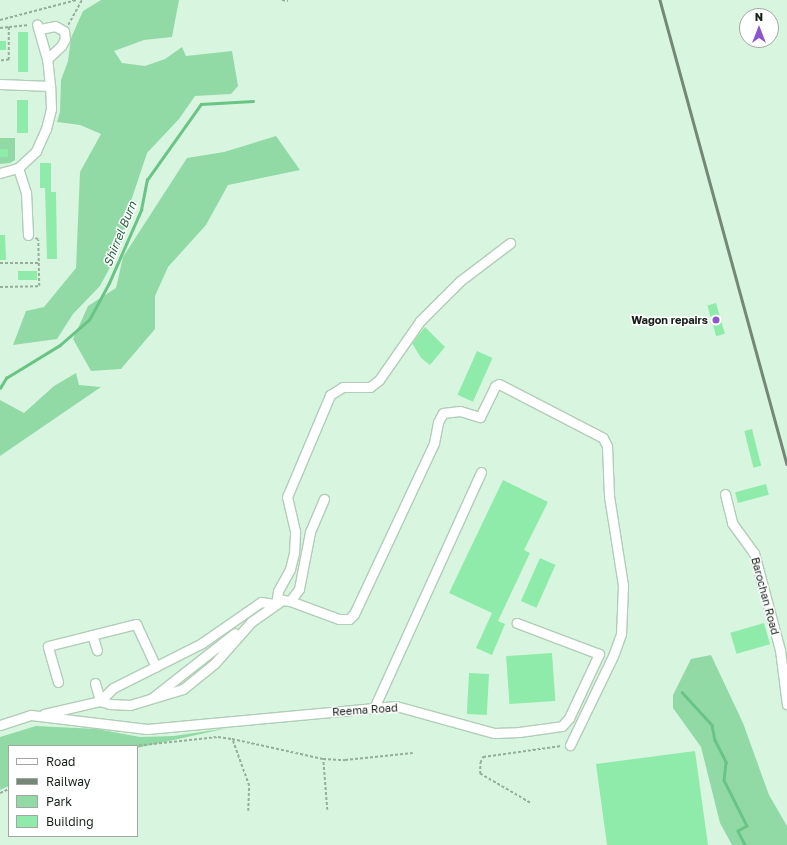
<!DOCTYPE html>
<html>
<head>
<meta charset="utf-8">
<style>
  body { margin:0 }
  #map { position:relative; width:787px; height:845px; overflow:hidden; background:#d8f6df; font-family:"Golos Text",sans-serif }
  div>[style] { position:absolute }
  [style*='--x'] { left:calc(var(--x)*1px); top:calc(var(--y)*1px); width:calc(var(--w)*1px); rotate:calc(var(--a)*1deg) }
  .green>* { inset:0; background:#91daa6 }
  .stream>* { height:2.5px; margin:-1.25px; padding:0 1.25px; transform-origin:1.25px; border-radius:1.25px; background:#69c485 }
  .building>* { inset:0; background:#8febaa; transform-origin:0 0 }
  .path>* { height:1.5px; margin-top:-0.75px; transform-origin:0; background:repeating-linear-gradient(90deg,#96ad9b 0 3px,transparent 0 5px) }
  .roads { filter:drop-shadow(1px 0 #b1cdb7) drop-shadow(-1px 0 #b1cdb7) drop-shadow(0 1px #b1cdb7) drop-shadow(0 -1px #b1cdb7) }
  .minor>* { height:9px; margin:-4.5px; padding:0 4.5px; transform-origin:4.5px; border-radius:4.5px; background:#fff }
  .rail>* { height:2.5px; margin:-1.25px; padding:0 1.25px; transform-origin:1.25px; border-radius:1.25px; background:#748778 }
  .dots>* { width:11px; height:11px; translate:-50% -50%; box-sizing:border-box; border:2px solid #fff; border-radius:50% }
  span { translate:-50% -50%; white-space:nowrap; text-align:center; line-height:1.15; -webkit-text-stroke:3px #fff; paint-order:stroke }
  .poi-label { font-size:11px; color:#18221a; font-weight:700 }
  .right { translate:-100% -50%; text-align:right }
  .street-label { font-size:11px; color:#18221a }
  .water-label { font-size:12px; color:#25653c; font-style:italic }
  .legend { position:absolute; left:8px; top:745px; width:130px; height:92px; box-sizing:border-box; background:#fff; border:1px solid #a3a7a3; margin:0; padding:5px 7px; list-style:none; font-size:12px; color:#18221a }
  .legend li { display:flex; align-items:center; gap:8px; height:20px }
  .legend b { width:20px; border:1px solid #a3a7a3 }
  .north { position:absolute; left:739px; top:8px; width:40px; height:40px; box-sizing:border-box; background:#fff; border:1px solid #a3a7a3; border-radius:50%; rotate:0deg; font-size:11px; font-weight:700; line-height:16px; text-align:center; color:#18221a }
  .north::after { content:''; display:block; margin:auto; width:14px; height:18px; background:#8d56cd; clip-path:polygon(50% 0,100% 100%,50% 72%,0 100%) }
</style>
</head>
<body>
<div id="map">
  <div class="green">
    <div style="clip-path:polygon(101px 0,179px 0,172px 37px,144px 40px,114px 51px,122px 63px,145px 66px,165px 59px,182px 47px,186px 56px,232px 51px,238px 86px,231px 94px,195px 96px,179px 119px,147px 153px,129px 207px,120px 249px,100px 286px,73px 314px,57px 339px,13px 345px,26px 311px,44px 307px,76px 268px,80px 172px,101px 134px,80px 125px,57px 122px,60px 112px,61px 80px,68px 61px,71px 38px,83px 11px)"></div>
    <div style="clip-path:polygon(276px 136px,300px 170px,228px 185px,206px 225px,168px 267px,155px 296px,155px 329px,121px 369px,91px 371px,73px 339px,88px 306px,116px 288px,123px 257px,187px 158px,224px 152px)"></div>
    <div style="clip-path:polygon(0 138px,15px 138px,15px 160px,10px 163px,0 164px)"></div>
    <div style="clip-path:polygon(76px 373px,79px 385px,101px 387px,0 456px,0 400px,24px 413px,54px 386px)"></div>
    <div style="clip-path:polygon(711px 655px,743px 723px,769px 795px,787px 826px,787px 845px,732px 845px,720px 823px,701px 747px,673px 708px,673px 695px,691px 659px)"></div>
    <div style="clip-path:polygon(36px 726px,97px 729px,140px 737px,174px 736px,228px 728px,137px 748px,9px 746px,9px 786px,0 790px,0 737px)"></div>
  </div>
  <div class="stream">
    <div style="--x:0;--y:388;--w:12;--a:-59"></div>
    <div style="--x:6;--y:378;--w:63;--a:-31.4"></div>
    <div style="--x:60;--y:345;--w:38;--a:-41"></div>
    <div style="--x:89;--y:320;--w:42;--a:-61.6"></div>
    <div style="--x:109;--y:283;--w:80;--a:-66.3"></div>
    <div style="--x:141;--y:210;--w:31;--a:-79"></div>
    <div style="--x:147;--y:180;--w:93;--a:-54.6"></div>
    <div style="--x:201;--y:104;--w:52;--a:-3.3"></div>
    <div style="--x:682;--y:692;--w:45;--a:47.7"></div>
    <div style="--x:712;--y:725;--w:15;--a:79"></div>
    <div style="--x:715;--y:740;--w:25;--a:63"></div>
    <div style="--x:726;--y:762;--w:18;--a:96"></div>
    <div style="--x:724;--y:780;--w:51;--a:63.4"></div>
    <div style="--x:747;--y:826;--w:10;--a:151"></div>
    <div style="--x:738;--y:831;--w:16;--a:63"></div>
  </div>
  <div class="building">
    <div style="left:18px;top:32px;width:10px;height:40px"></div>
    <div style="left:0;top:41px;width:6px;height:9px"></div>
    <div style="left:17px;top:100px;width:11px;height:33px"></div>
    <div style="left:0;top:149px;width:8px;height:8px"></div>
    <div style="clip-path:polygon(40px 163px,51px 163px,51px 192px,56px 192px,57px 259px,47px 259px,45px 188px,40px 188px)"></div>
    <div style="clip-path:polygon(0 235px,5px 235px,6px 260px,0 260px)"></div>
    <div style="left:37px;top:271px;width:9px;height:19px;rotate:90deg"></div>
    <div style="left:716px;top:303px;width:32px;height:9px;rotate:74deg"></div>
    <div style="clip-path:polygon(425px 327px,445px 347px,430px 365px,421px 358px,412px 343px)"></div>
    <div style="left:477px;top:351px;width:17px;height:48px;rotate:24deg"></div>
    <div style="left:752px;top:429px;width:38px;height:8px;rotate:76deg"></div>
    <div style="clip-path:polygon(503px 480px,548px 502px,524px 550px,530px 553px,498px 621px,505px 624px,492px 655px,476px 648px,492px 613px,449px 593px)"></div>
    <div style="left:766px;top:484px;width:11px;height:32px;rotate:75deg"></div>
    <div style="left:540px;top:558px;width:17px;height:47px;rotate:24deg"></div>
    <div style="left:764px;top:623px;width:22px;height:35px;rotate:74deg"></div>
    <div style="left:552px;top:653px;width:48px;height:46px;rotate:86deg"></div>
    <div style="left:469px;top:673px;width:20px;height:41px;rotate:3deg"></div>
    <div style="clip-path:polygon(695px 751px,708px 845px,607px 845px,596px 764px)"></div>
  </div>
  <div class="path">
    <div style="--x:282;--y:0;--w:6;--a:9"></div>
    <div style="--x:0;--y:20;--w:79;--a:-14.7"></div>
    <div style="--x:68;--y:25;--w:29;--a:-61"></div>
    <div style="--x:9;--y:27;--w:20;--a:-6"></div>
    <div style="--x:0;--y:28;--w:9;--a:-6"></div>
    <div style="--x:9;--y:27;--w:33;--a:90"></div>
    <div style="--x:9;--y:60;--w:9;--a:174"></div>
    <div style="--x:0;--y:263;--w:38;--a:0"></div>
    <div style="--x:0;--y:287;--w:39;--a:-1"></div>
    <div style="--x:39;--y:286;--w:46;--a:-91.2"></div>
    <div style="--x:38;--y:240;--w:4;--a:-146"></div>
    <div style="--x:134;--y:746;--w:84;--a:-6.1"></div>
    <div style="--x:218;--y:737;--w:14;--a:8"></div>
    <div style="--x:0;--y:793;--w:10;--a:-24"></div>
    <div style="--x:530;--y:803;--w:58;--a:-149.9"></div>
    <div style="--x:480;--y:774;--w:11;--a:-90"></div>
    <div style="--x:480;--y:763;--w:7;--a:-63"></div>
    <div style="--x:483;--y:757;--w:79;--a:-8"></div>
    <div style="--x:327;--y:810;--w:51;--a:-94.5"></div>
    <div style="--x:323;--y:759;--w:22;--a:3"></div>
    <div style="--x:345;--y:760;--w:68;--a:-5.9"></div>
    <div style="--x:248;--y:811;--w:25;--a:-88"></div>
    <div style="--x:249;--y:786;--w:50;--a:-109.9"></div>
    <div style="--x:232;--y:739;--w:93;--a:12.4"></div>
  </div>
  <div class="roads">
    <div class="minor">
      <div style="--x:40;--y:29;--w:15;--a:-11"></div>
      <div style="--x:55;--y:26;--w:10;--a:29"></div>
      <div style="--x:64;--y:31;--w:8;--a:83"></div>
      <div style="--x:65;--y:39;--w:8;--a:120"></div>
      <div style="--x:61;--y:46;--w:19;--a:137"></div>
      <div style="--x:0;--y:84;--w:50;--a:2.3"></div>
      <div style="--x:18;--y:168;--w:25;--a:72"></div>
      <div style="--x:26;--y:192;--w:43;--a:87.3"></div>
      <div style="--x:0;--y:173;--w:19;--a:-16"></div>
      <div style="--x:18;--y:168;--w:25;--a:-43"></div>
      <div style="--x:36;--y:151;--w:24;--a:-66"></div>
      <div style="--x:46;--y:129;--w:21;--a:-76"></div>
      <div style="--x:51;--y:109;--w:23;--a:-92"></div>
      <div style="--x:50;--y:86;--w:27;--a:-96"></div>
      <div style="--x:47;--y:59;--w:36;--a:-106"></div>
      <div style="--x:725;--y:494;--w:30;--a:76"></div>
      <div style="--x:732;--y:523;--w:37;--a:54"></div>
      <div style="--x:754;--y:553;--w:100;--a:75"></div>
      <div style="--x:780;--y:650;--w:55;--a:82.7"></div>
      <div style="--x:290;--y:601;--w:15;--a:-53"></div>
      <div style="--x:299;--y:589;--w:58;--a:-79.1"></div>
      <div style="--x:310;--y:532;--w:36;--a:-67"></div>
      <div style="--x:276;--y:604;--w:13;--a:-81"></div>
      <div style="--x:278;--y:591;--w:25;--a:-61"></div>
      <div style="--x:290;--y:569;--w:16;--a:-76"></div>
      <div style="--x:294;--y:553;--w:22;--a:-87"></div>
      <div style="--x:295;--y:531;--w:35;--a:-103"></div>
      <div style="--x:287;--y:497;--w:111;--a:-67.1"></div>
      <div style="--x:330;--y:395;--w:15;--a:-32"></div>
      <div style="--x:343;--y:387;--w:27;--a:0"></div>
      <div style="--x:370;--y:387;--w:11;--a:-38"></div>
      <div style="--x:379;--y:380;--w:72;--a:-55.2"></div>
      <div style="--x:420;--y:321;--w:57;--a:-45"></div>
      <div style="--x:460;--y:281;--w:63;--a:-37.2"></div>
      <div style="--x:92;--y:635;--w:16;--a:72"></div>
      <div style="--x:58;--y:682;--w:37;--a:-106"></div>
      <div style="--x:48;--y:646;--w:91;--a:-14"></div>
      <div style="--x:136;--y:624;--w:47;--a:65.1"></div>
      <div style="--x:95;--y:683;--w:19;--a:74"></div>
      <div style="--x:152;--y:698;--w:105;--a:-38.1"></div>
      <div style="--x:100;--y:701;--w:10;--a:17"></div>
      <div style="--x:110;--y:704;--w:20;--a:3"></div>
      <div style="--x:130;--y:705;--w:55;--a:-16.8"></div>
      <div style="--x:183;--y:689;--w:41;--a:-39.1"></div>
      <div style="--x:215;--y:663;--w:55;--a:-48.7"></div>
      <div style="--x:251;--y:622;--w:39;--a:-35"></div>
      <div style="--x:283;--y:600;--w:7;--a:8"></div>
      <div style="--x:290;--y:601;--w:52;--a:20.2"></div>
      <div style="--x:339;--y:619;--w:10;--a:0"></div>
      <div style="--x:349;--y:619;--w:7;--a:-45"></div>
      <div style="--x:354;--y:614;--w:189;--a:-64.9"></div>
      <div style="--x:434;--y:443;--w:21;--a:-79"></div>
      <div style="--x:438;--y:422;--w:10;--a:-61"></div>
      <div style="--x:443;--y:413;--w:17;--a:-7"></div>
      <div style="--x:460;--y:411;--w:21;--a:17"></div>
      <div style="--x:480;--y:417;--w:34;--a:-64"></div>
      <div style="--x:495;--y:386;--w:4;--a:-27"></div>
      <div style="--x:499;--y:384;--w:117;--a:27.4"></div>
      <div style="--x:603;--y:438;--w:9;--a:63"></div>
      <div style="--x:607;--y:446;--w:50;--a:87.7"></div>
      <div style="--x:609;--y:496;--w:90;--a:81.1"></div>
      <div style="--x:623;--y:585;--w:49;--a:92.3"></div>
      <div style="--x:621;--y:634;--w:23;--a:110"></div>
      <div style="--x:613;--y:656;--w:99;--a:115.8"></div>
      <div style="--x:374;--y:708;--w:259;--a:-65.6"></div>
      <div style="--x:44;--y:714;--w:57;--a:-13.1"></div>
      <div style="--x:100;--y:701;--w:18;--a:-45"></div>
      <div style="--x:113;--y:688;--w:100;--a:-26.8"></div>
      <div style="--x:202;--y:643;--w:72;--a:-34.8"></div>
      <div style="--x:261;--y:602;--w:15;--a:8"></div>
      <div style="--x:0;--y:725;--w:33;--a:-18"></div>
      <div style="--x:31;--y:715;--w:117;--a:6.9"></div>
      <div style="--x:147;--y:729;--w:250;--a:-5.3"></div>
      <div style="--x:396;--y:706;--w:102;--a:15.4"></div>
      <div style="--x:494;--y:733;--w:25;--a:-2"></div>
      <div style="--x:519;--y:732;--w:43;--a:-7.9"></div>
      <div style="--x:562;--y:726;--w:11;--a:-49"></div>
      <div style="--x:569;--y:718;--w:71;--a:-64.9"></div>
      <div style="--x:599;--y:654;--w:88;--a:-159.3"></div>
    </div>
  </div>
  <div class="rail">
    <div style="--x:660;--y:0;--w:481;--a:74.7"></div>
  </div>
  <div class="dots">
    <div style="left:716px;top:320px;background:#8d56cd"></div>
  </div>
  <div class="poi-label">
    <span class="right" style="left:708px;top:320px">Wagon repairs</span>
  </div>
  <div class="street-label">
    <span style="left:765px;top:596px;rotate:75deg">Barochan Road</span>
    <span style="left:365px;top:710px;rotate:-4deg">Reema Road</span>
  </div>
  <div class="water-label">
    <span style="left:120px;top:234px;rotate:-68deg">Shirrel Burn</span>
  </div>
  <ul class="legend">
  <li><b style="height:5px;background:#fff"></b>Road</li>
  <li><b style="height:5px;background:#748778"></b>Railway</li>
  <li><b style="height:11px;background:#91daa6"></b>Park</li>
  <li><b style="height:11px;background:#8febaa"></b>Building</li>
  </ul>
  <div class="north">N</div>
</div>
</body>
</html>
